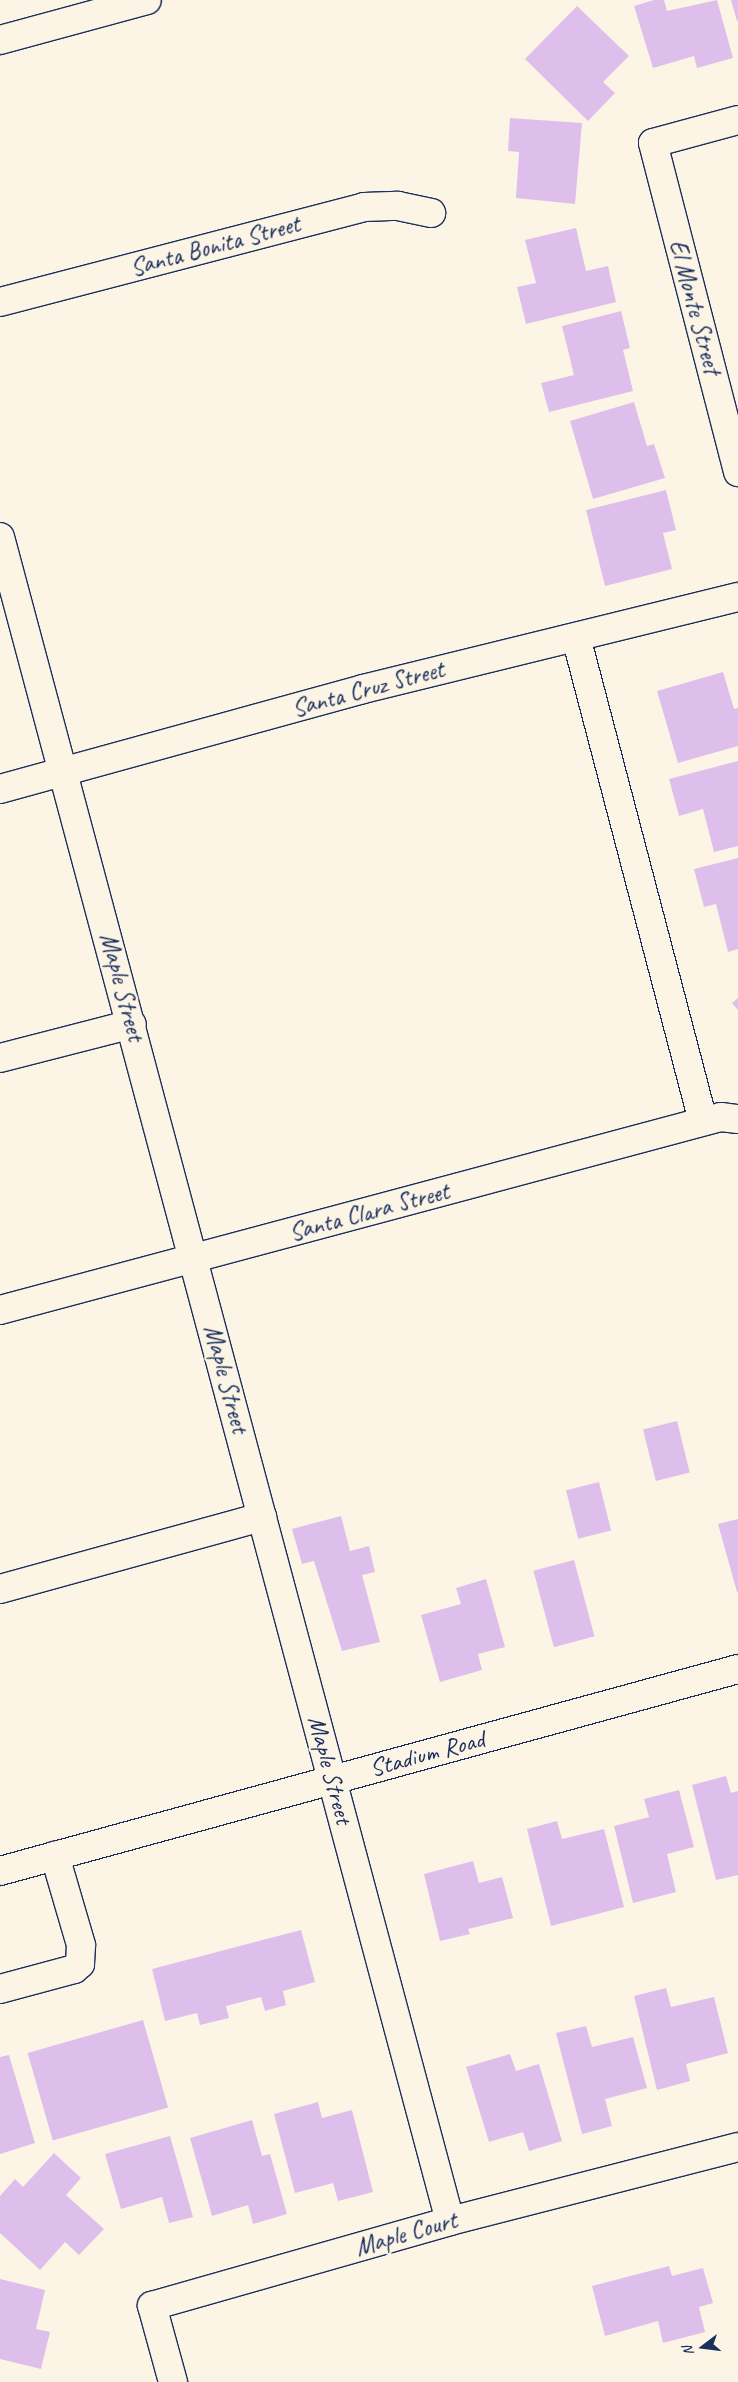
<!DOCTYPE html>
<html>
<head>
<meta charset="utf-8">
<style>
  body { margin:0 }
  #map { position:relative; width:738px; height:2382px; overflow:hidden; background:#fcf5e5; font-family:Caveat,sans-serif }
  div>[style] { position:absolute }
  [style*='--x'] { left:calc(var(--x)*1px); top:calc(var(--y)*1px); width:calc(var(--w)*1px); rotate:calc(var(--a)*1deg) }
  .building>* { inset:0; background:#debfec; transform-origin:0 0 }
  .roads { filter:drop-shadow(1px 0 #1b2f5e) drop-shadow(-1px 0 #1b2f5e) drop-shadow(0 1px #1b2f5e) drop-shadow(0 -1px #1b2f5e) }
  .minor>* { height:28px; margin:-14px; padding:0 14px; transform-origin:14px; border-radius:14px; background:#fcf5e5 }
  span { translate:-50% -50%; white-space:nowrap; text-align:center; line-height:1.15; -webkit-text-stroke:4.5px #fcf5e5; paint-order:stroke }
  .street-label { font-size:25px; color:#1b2f5e }
  .north { position:absolute; left:678px; top:2322px; width:50px; height:50px; -webkit-text-stroke:4px #fcf5e5; paint-order:stroke; rotate:255deg; font-size:14px; font-weight:700; line-height:20px; text-align:center; color:#1b2f5e }
  .north::after { content:''; display:block; margin:auto; width:18px; height:22px; background:#1b2f5e; clip-path:polygon(50% 0,100% 100%,50% 72%,0 100%) }
</style>
</head>
<body>
<div id="map">
  <div class="building">
    <div style="clip-path:polygon(654px 0,664px 0,667px 11px,717px 0,733px 58px,697px 68px,694px 56px,653px 68px,634px 6px)"></div>
    <div style="clip-path:polygon(731px 0,738px 0,738px 21px,737px 21px)"></div>
    <div style="clip-path:polygon(577px 6px,629px 56px,603px 82px,615px 93px,588px 121px,525px 59px)"></div>
    <div style="clip-path:polygon(510px 118px,582px 123px,575px 204px,516px 198px,519px 152px,508px 151px)"></div>
    <div style="clip-path:polygon(576px 228px,586px 271px,608px 266px,616px 302px,526px 324px,517px 287px,536px 283px,525px 240px)"></div>
    <div style="clip-path:polygon(621px 311px,630px 348px,623px 350px,633px 391px,549px 412px,541px 383px,574px 375px,562px 326px)"></div>
    <div style="clip-path:polygon(634px 402px,647px 446px,654px 444px,665px 478px,593px 499px,570px 421px)"></div>
    <div style="clip-path:polygon(666px 490px,676px 530px,663px 533px,672px 569px,605px 586px,586px 510px)"></div>
    <div style="clip-path:polygon(723px 672px,734px 709px,738px 708px,738px 746px,678px 763px,657px 691px)"></div>
    <div style="clip-path:polygon(738px 761px,738px 846px,714px 852px,703px 809px,679px 816px,669px 779px)"></div>
    <div style="clip-path:polygon(738px 858px,738px 949px,728px 952px,716px 904px,704px 907px,694px 869px)"></div>
    <div style="clip-path:polygon(738px 998px,738px 1010px,732px 1003px)"></div>
    <div style="left:677px;top:1421px;width:53px;height:35px;rotate:76deg"></div>
    <div style="left:599px;top:1482px;width:50px;height:34px;rotate:76deg"></div>
    <div style="clip-path:polygon(341px 1516px,350px 1551px,369px 1546px,375px 1572px,362px 1575px,380px 1642px,342px 1651px,314px 1561px,302px 1564px,292px 1529px)"></div>
    <div style="clip-path:polygon(738px 1519px,738px 1592px,737px 1592px,718px 1524px)"></div>
    <div style="left:574px;top:1560px;width:79px;height:42px;rotate:75deg"></div>
    <div style="clip-path:polygon(486px 1579px,505px 1647px,478px 1654px,482px 1670px,440px 1682px,421px 1615px,461px 1604px,456px 1588px)"></div>
    <div style="clip-path:polygon(726px 1776px,731px 1793px,738px 1791px,738px 1875px,716px 1880px,692px 1785px)"></div>
    <div style="clip-path:polygon(679px 1790px,694px 1847px,667px 1854px,676px 1892px,633px 1903px,614px 1826px,649px 1817px,644px 1799px)"></div>
    <div style="clip-path:polygon(557px 1821px,562px 1839px,604px 1829px,624px 1907px,551px 1926px,527px 1829px)"></div>
    <div style="clip-path:polygon(473px 1861px,479px 1883px,502px 1877px,513px 1918px,468px 1929px,470px 1934px,440px 1941px,424px 1874px)"></div>
    <div style="clip-path:polygon(301px 1930px,315px 1982px,283px 1991px,286px 2005px,265px 2011px,261px 1997px,226px 2006px,229px 2018px,200px 2025px,197px 2013px,165px 2021px,152px 1969px)"></div>
    <div style="clip-path:polygon(666px 1988px,671px 2007px,714px 1997px,728px 2053px,686px 2064px,690px 2081px,657px 2090px,634px 1996px)"></div>
    <div style="left:143px;top:2020px;width:91px;height:120px;rotate:74deg"></div>
    <div style="clip-path:polygon(586px 2026px,592px 2047px,633px 2037px,647px 2088px,605px 2099px,612px 2126px,582px 2134px,556px 2033px)"></div>
    <div style="clip-path:polygon(510px 2054px,516px 2071px,539px 2064px,562px 2141px,529px 2151px,523px 2132px,489px 2142px,466px 2067px)"></div>
    <div style="clip-path:polygon(9px 2055px,35px 2143px,0 2154px,0 2057px)"></div>
    <div style="clip-path:polygon(318px 2102px,322px 2118px,352px 2110px,373px 2192px,338px 2201px,333px 2183px,295px 2193px,274px 2114px)"></div>
    <div style="clip-path:polygon(252px 2120px,262px 2156px,270px 2154px,287px 2214px,253px 2224px,248px 2205px,212px 2216px,190px 2138px)"></div>
    <div style="clip-path:polygon(170px 2136px,193px 2217px,169px 2223px,162px 2197px,121px 2209px,105px 2154px)"></div>
    <div style="clip-path:polygon(54px 2153px,81px 2178px,66px 2195px,104px 2229px,79px 2255px,65px 2242px,40px 2270px,0 2233px,0 2196px,15px 2179px,23px 2187px)"></div>
    <div style="clip-path:polygon(669px 2266px,672px 2276px,703px 2268px,713px 2303px,699px 2307px,705px 2332px,663px 2343px,658px 2321px,605px 2336px,592px 2286px)"></div>
    <div style="clip-path:polygon(0 2279px,45px 2290px,36px 2329px,50px 2332px,41px 2369px,0 2359px)"></div>
  </div>
  <div class="roads">
    <div class="minor">
      <div style="--x:0;--y:40;--w:152;--a:-15.2"></div>
      <div style="--x:738;--y:120;--w:88;--a:164.9"></div>
      <div style="--x:653;--y:143;--w:340;--a:75.5"></div>
      <div style="--x:0;--y:302;--w:376;--a:-14.6"></div>
      <div style="--x:364;--y:207;--w:34;--a:-2"></div>
      <div style="--x:398;--y:206;--w:34;--a:12"></div>
      <div style="--x:0;--y:537;--w:1743;--a:75.04"></div>
      <div style="--x:576;--y:637;--w:500;--a:75.3"></div>
      <div style="--x:0;--y:789;--w:377;--a:-15.4"></div>
      <div style="--x:363;--y:689;--w:386;--a:-13.8"></div>
      <div style="--x:0;--y:1058;--w:136;--a:-14.4"></div>
      <div style="--x:0;--y:1310;--w:746;--a:-14.99"></div>
      <div style="--x:721;--y:1117;--w:17;--a:7"></div>
      <div style="--x:0;--y:1589;--w:272;--a:-15.4"></div>
      <div style="--x:0;--y:1871;--w:765;--a:-15.31"></div>
      <div style="--x:0;--y:1989;--w:77;--a:-15.1"></div>
      <div style="--x:74;--y:1969;--w:8;--a:-40"></div>
      <div style="--x:80;--y:1964;--w:19;--a:-87"></div>
      <div style="--x:81;--y:1945;--w:93;--a:-106.3"></div>
      <div style="--x:173;--y:2382;--w:79;--a:-105.4"></div>
      <div style="--x:152;--y:2306;--w:310;--a:-15.9"></div>
      <div style="--x:450;--y:2221;--w:297;--a:-14.4"></div>
    </div>
  </div>
  <div class="street-label">
    <span style="left:215px;top:246px;rotate:-15deg">Santa Bonita Street</span>
    <span style="left:695px;top:307px;rotate:75deg">El Monte Street</span>
    <span style="left:368px;top:689px;rotate:-15deg">Santa Cruz Street</span>
    <span style="left:122px;top:987px;rotate:75deg">Maple Street</span>
    <span style="left:369px;top:1212px;rotate:-15deg">Santa Clara Street</span>
    <span style="left:226px;top:1379px;rotate:75deg">Maple Street</span>
    <span style="left:427px;top:1754px;rotate:-15deg">Stadium Road</span>
    <span style="left:330px;top:1770px;rotate:75deg">Maple Street</span>
    <span style="left:406px;top:2234px;rotate:-16deg">Maple Court</span>
  </div>
  <div class="north">N</div>
</div>
</body>
</html>
